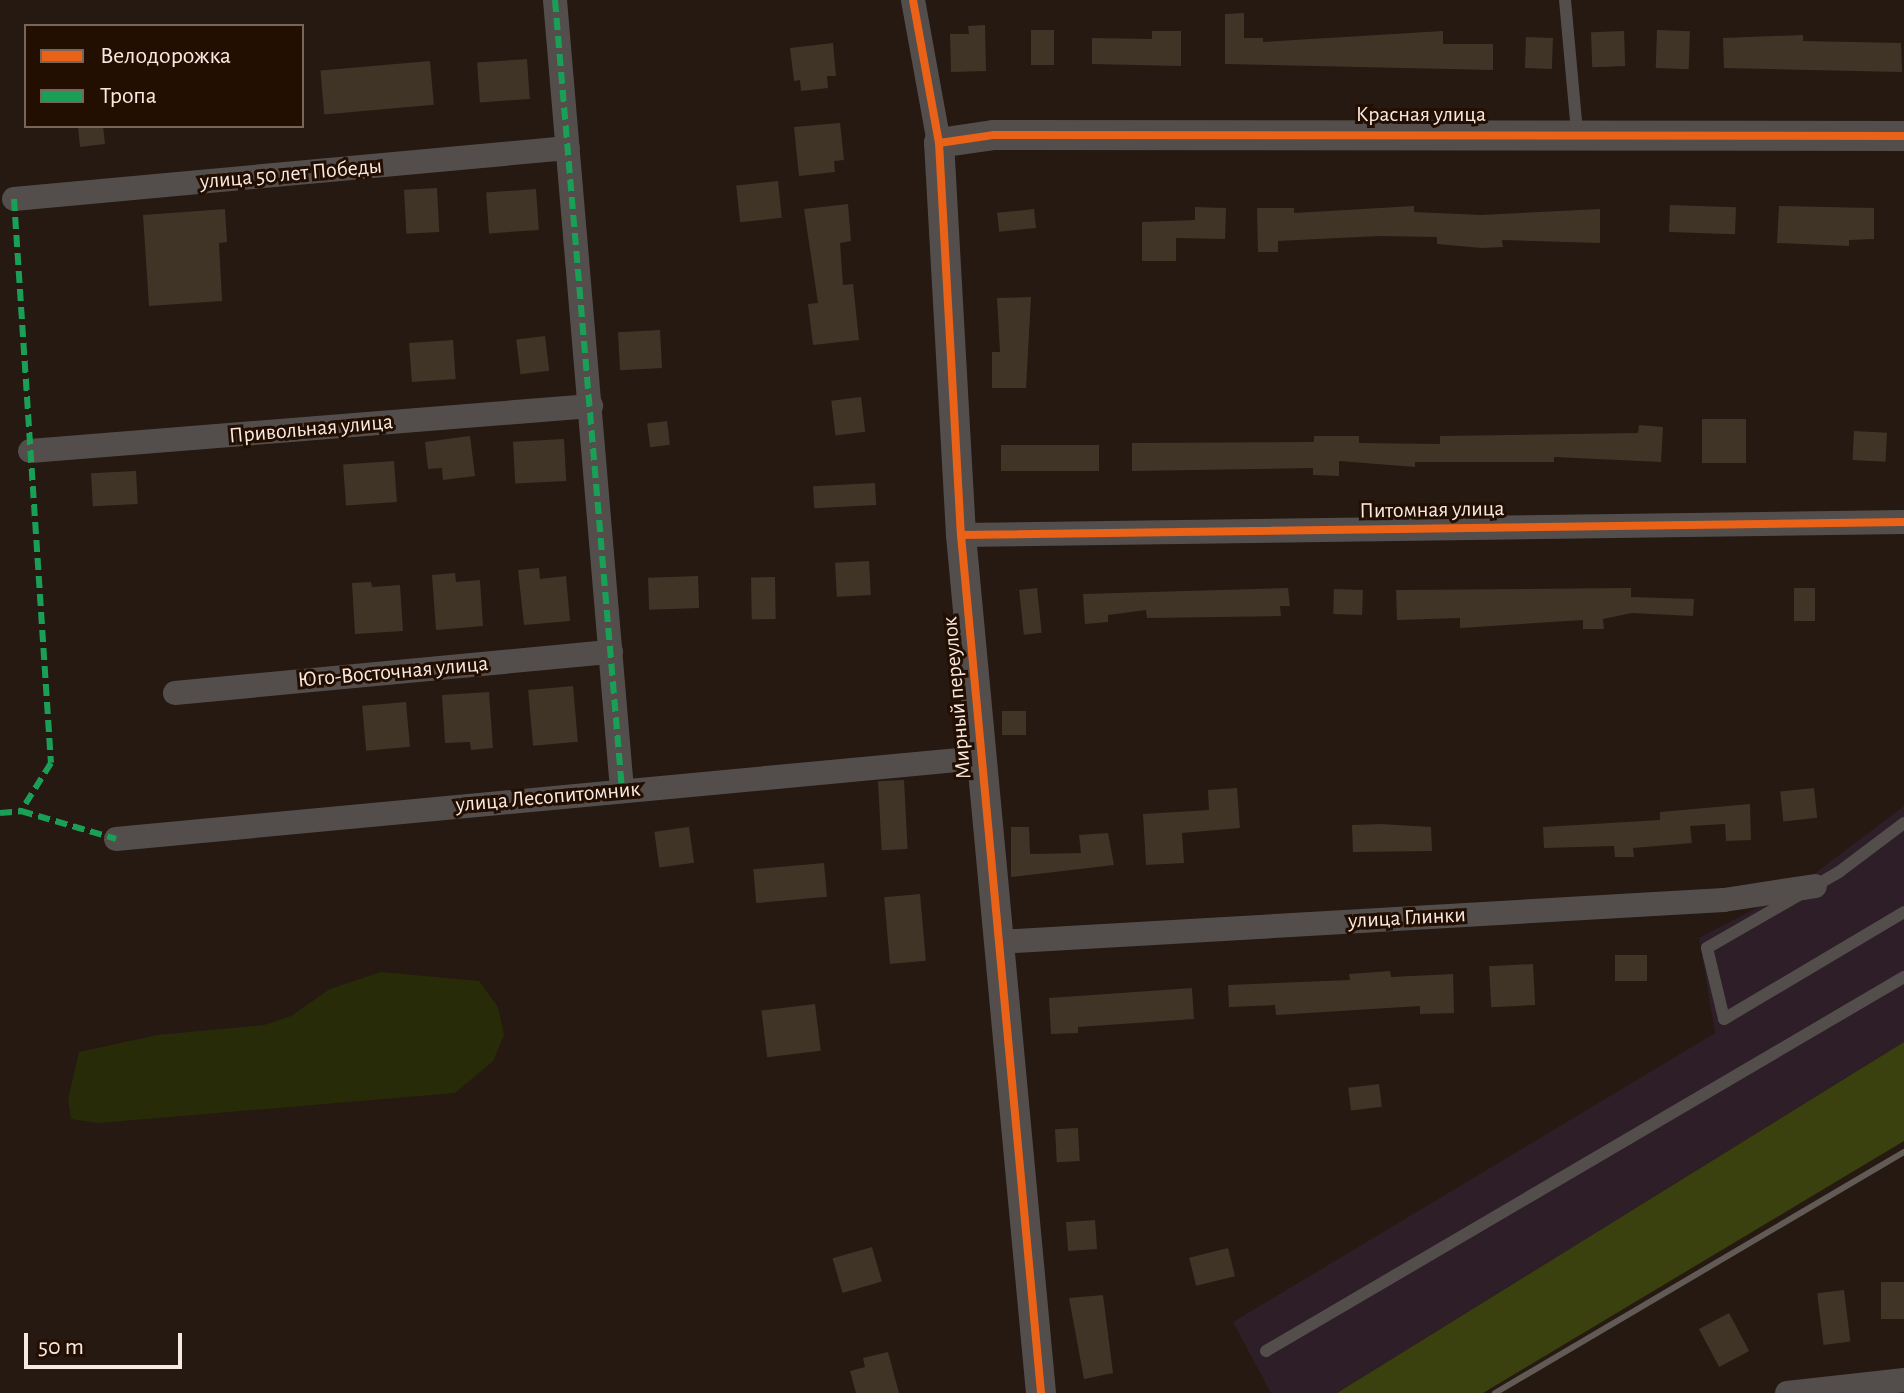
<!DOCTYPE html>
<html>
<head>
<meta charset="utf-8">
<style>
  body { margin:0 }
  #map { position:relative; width:1904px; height:1393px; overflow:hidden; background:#251911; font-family:"Alegreya Sans",sans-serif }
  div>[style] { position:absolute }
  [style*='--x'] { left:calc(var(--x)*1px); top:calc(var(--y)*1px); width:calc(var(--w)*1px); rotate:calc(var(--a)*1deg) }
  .industrial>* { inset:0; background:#2d1e27 }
  .green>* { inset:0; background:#272b07 }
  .forest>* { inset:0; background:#3a400e }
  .building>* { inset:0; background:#403427; transform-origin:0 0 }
  .service>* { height:12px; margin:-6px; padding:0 6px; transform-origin:6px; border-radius:6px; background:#534e4b }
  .minor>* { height:24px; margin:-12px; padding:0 12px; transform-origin:12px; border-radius:12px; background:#534e4b }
  .tertiary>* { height:30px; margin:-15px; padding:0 15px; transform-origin:15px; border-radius:15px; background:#534e4b }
  .rail>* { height:6px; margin:-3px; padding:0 3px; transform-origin:3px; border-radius:3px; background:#615a55 }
  .quiet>* { height:6px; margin-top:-3px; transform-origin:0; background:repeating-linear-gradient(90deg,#1a9f57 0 12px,transparent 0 18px) }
  .cycleway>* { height:8px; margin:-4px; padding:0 4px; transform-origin:4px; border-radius:4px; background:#ea6118 }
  span { translate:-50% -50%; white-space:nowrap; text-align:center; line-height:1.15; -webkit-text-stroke:6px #230e02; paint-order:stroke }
  .street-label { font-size:22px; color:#f9eae1 }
  .legend { position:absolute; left:24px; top:24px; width:280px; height:104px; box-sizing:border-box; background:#230e02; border:2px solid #79665b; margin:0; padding:10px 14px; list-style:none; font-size:24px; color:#f9eae1 }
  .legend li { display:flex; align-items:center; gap:16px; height:40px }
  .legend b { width:40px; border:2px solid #79665b }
  .scale { position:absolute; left:24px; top:1333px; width:158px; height:36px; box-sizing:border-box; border:4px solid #f9eae1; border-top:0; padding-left:10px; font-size:24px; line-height:28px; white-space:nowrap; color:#f9eae1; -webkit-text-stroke:6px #230e02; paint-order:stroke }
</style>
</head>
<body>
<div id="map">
  <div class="industrial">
    <div style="clip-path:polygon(1904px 806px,1904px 1042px,1337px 1393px,1271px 1393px,1233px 1322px,1715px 1033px,1699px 938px,1797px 887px)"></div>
  </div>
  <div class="green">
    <div style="clip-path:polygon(381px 972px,479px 981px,498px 1007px,504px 1035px,493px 1061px,455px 1093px,98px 1123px,71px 1119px,68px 1100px,79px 1052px,157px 1035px,264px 1025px,291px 1016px,330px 989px)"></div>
  </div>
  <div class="forest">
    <div style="clip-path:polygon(1904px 1042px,1904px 1141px,1483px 1393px,1337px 1393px)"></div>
  </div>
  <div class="building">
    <div style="clip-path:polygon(1244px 13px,1244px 38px,1263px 38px,1263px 42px,1443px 31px,1443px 44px,1493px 44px,1493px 70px,1225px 64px,1225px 14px)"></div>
    <div style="clip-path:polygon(985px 25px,986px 71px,951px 72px,950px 34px,969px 34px,968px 26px)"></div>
    <div style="left:1031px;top:30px;width:23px;height:35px"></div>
    <div style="left:1657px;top:30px;width:33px;height:38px;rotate:2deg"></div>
    <div style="clip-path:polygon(1152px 31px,1181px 31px,1181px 66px,1092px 64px,1092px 38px,1152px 39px)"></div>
    <div style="left:1624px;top:31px;width:35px;height:33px;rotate:88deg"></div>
    <div style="clip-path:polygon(1803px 35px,1803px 41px,1901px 43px,1902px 72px,1724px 68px,1723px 38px)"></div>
    <div style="left:1526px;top:37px;width:27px;height:31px;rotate:2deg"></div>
    <div style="clip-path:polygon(833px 43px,836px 76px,827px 76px,828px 88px,801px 91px,800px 80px,794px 81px,790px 48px)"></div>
    <div style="left:527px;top:59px;width:40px;height:50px;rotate:86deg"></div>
    <div style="left:430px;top:61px;width:44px;height:110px;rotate:85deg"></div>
    <div style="clip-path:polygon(840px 123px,844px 160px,834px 161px,835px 172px,799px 176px,794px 127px)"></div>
    <div style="clip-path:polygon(78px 126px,103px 126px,105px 144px,80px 147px)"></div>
    <div style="left:778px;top:181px;width:37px;height:42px;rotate:84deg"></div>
    <div style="left:437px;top:188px;width:44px;height:33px;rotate:87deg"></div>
    <div style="left:536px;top:189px;width:41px;height:50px;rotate:86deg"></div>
    <div style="clip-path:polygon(848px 204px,851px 241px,840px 243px,843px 285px,853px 284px,859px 340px,813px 345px,808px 304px,818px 303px,804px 209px)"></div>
    <div style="left:1670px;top:205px;width:66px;height:27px;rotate:2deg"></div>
    <div style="clip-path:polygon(1414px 206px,1414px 212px,1481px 215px,1600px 209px,1600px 243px,1502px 240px,1503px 247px,1482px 248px,1437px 244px,1437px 237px,1379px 236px,1278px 241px,1278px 252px,1258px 252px,1257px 208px,1294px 208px,1294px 213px)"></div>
    <div style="clip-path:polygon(1779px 206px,1874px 208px,1874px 239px,1849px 240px,1849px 246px,1777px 243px)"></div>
    <div style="clip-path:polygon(1195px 207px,1226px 208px,1225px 239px,1176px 238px,1176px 261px,1142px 261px,1142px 222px,1195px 220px)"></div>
    <div style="clip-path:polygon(225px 209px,227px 242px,219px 243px,222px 301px,149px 306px,143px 215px)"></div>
    <div style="left:1034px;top:209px;width:19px;height:37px;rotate:84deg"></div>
    <div style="clip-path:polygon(1031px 297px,1026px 388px,992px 388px,992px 352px,1000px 352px,997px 298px)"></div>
    <div style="left:660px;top:330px;width:38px;height:42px;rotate:87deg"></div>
    <div style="left:545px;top:336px;width:35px;height:29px;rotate:83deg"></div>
    <div style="left:453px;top:340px;width:39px;height:44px;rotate:86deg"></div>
    <div style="left:861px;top:397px;width:35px;height:30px;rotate:83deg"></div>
    <div style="left:1702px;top:419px;width:44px;height:44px"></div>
    <div style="left:667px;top:421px;width:24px;height:20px;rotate:83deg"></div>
    <div style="clip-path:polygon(1639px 425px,1663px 427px,1661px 462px,1554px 457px,1554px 462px,1415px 462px,1415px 467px,1339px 461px,1339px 476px,1313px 475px,1313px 468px,1132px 471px,1132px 443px,1314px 442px,1314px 436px,1359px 436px,1359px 443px,1440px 444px,1440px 436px,1638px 433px)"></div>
    <div style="left:1854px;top:431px;width:33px;height:29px;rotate:3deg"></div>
    <div style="clip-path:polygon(470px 436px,475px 476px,443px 480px,442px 468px,428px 469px,425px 442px)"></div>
    <div style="left:564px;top:439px;width:42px;height:51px;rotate:87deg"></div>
    <div style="left:1099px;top:445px;width:26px;height:98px;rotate:90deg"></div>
    <div style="left:394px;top:461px;width:41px;height:51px;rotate:86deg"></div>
    <div style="left:136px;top:471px;width:33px;height:45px;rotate:87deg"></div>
    <div style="left:875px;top:483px;width:22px;height:62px;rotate:87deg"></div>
    <div style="left:869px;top:561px;width:34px;height:34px;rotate:87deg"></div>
    <div style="clip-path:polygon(539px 568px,540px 579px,566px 576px,570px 621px,524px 625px,518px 570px)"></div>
    <div style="clip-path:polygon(455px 573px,456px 582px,480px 580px,483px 626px,436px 630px,432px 575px)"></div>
    <div style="left:698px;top:576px;width:32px;height:50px;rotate:88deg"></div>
    <div style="left:775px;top:577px;width:42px;height:24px;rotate:89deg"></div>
    <div style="clip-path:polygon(371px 582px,372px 587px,400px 585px,403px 631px,355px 634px,352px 583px)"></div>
    <div style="left:1037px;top:588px;width:45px;height:18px;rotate:84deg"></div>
    <div style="clip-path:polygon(1288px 588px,1290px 606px,1280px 606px,1281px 616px,1147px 618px,1146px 610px,1108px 615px,1108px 622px,1085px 624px,1083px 594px)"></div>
    <div style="clip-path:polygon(1631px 588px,1631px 597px,1694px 599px,1693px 616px,1632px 613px,1603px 619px,1604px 629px,1583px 629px,1583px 620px,1460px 628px,1460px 618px,1397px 620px,1396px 590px)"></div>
    <div style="left:1794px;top:588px;width:21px;height:33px"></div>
    <div style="left:1334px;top:589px;width:29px;height:25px;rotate:2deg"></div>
    <div style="left:573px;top:686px;width:56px;height:45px;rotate:85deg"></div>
    <div style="clip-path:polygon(489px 692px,493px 748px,471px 750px,470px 742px,445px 743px,442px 695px)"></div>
    <div style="left:406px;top:702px;width:45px;height:44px;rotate:85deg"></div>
    <div style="left:1002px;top:711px;width:24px;height:24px"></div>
    <div style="left:904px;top:780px;width:69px;height:26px;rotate:87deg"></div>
    <div style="clip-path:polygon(1237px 788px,1240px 828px,1182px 833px,1184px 863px,1146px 865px,1143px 814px,1209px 810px,1208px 790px)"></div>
    <div style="left:1814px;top:788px;width:30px;height:34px;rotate:84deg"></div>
    <div style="clip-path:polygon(1750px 804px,1751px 840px,1726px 841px,1725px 824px,1690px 826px,1692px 843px,1633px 848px,1634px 857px,1615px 857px,1614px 846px,1544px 848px,1543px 827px,1660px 820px,1660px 812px)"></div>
    <div style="clip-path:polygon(1381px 824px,1431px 827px,1432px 851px,1353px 852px,1352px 825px)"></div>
    <div style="left:689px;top:827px;width:36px;height:35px;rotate:82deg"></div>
    <div style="clip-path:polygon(1011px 827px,1029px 827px,1030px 854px,1081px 853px,1079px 835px,1108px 833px,1114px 865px,1011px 877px)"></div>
    <div style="left:824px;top:863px;width:34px;height:71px;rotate:85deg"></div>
    <div style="left:920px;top:894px;width:67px;height:36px;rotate:85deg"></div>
    <div style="left:1615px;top:955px;width:32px;height:26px"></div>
    <div style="left:1533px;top:964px;width:41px;height:44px;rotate:87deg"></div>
    <div style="clip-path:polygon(1390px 971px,1391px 977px,1453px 974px,1454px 1013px,1420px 1014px,1420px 1006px,1276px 1015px,1275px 1005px,1229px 1007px,1228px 985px,1350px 980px,1349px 974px)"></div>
    <div style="clip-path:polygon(1192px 988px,1194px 1019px,1078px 1027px,1078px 1033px,1051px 1034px,1049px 998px)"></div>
    <div style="left:815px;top:1004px;width:47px;height:54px;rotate:83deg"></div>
    <div style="left:1379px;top:1084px;width:23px;height:31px;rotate:83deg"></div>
    <div style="left:1078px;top:1128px;width:33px;height:23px;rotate:87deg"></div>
    <div style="left:1095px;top:1220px;width:29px;height:29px;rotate:86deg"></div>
    <div style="left:872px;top:1247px;width:36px;height:41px;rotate:74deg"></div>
    <div style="left:1228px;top:1248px;width:29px;height:40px;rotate:76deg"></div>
    <div style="left:1881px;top:1282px;width:23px;height:37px"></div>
    <div style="left:1844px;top:1290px;width:52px;height:27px;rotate:83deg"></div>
    <div style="clip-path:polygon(1103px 1295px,1113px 1373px,1084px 1379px,1069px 1298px)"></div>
    <div style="left:1729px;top:1313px;width:43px;height:34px;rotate:62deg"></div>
    <div style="clip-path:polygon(888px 1352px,899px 1393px,856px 1393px,850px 1371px,865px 1367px,863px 1358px)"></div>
  </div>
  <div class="service">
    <div style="--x:1565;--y:0;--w:133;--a:84.8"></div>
    <div style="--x:1904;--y:823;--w:81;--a:143"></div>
    <div style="--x:1839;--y:872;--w:152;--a:150.1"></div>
    <div style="--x:1707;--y:948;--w:73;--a:76.5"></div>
    <div style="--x:1724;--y:1019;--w:209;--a:-30.7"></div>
    <div style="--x:1266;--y:1351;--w:740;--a:-30.38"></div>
  </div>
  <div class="minor">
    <div style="--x:555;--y:0;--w:793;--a:85.15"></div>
    <div style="--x:913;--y:0;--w:145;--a:79.7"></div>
    <div style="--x:14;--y:199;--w:556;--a:-5.26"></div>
    <div style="--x:30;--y:451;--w:563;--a:-4.59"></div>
    <div style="--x:961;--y:535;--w:943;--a:-0.79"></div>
    <div style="--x:175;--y:693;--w:438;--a:-5.4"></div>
    <div style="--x:116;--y:839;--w:868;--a:-5.36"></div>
    <div style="--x:998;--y:942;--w:727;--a:-3.31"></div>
    <div style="--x:1724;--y:900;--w:92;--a:-8.7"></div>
    <div style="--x:1787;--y:1393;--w:118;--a:-6.3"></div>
  </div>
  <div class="tertiary">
    <div style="--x:1041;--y:1393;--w:862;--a:-95.33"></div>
    <div style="--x:961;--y:535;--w:393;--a:-93.2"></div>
    <div style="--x:939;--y:143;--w:56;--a:-8.3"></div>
    <div style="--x:994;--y:135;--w:910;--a:0.06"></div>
  </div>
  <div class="rail">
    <div style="--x:1495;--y:1393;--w:475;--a:-30.5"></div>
  </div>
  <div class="quiet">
    <div style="--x:555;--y:0;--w:793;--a:85.15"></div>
    <div style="--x:14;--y:199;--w:565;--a:86.25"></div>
    <div style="--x:51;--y:763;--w:57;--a:122"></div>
    <div style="--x:0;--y:813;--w:21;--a:-5"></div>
    <div style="--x:21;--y:811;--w:99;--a:16.4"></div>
  </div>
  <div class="cycleway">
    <div style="--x:913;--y:0;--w:145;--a:79.7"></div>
    <div style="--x:939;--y:143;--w:393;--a:86.8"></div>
    <div style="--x:961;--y:535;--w:862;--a:84.67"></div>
    <div style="--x:939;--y:143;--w:56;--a:-8.3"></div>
    <div style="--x:994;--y:135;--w:910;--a:0.06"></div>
    <div style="--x:961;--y:535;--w:943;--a:-0.79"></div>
  </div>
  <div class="street-label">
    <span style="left:1421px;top:115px">Красная улица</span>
    <span style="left:291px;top:174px;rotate:-5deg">улица 50 лет Победы</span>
    <span style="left:311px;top:429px;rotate:-5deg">Привольная улица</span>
    <span style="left:1432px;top:510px;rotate:-1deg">Питомная улица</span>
    <span style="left:393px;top:672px;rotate:-5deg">Юго-Восточная улица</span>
    <span style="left:957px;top:698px;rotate:-95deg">Мирный переулок</span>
    <span style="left:548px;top:797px;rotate:-5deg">улица Лесопитомник</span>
    <span style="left:1407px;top:918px;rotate:-3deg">улица Глинки</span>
  </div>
  <ul class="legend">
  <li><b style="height:10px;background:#ea6118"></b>Велодорожка</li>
  <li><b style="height:10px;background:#1a9f57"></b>Тропа</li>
  </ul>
  <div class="scale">50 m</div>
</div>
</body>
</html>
